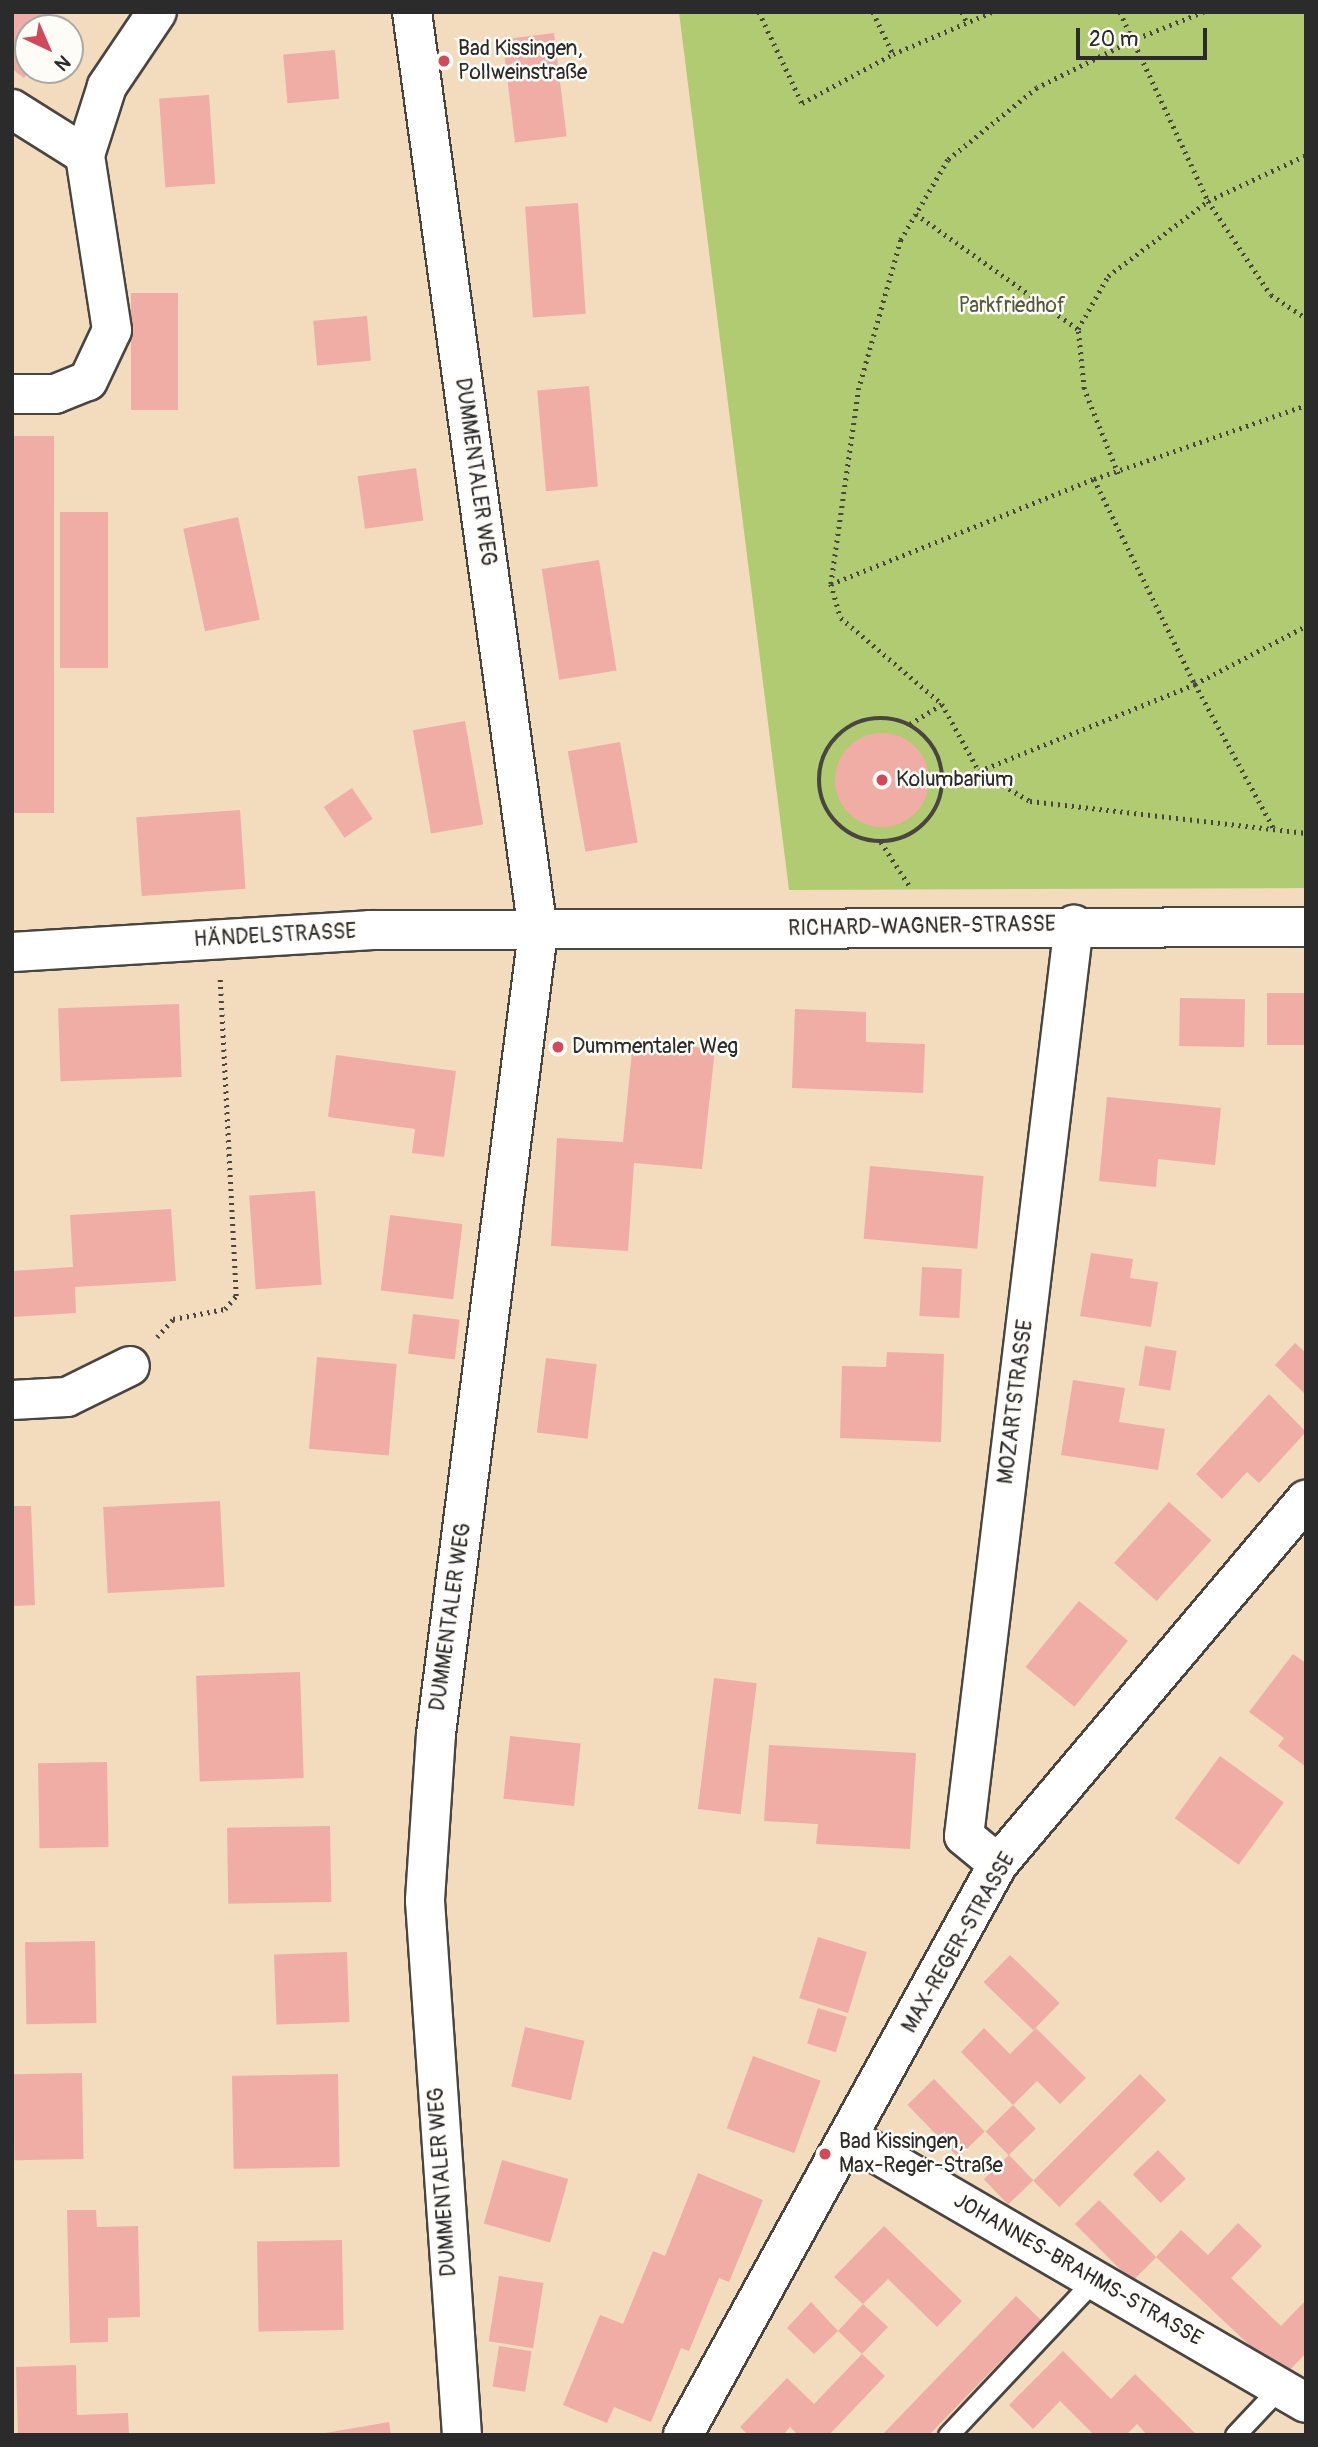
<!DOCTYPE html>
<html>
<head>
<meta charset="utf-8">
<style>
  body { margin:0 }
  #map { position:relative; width:1318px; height:2447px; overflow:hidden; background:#f3dbbd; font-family:Pangolin,sans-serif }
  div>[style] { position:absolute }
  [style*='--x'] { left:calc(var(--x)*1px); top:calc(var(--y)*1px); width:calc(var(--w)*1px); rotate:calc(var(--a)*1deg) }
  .green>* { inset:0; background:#b0cb71 }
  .building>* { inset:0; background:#f0ada6; transform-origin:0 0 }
  .round { border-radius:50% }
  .path>* { height:4.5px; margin-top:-2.25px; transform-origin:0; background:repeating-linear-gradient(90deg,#494541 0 2px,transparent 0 7px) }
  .path>.ring { margin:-2.25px; padding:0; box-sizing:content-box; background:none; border:4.5px solid #494541; border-radius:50% }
  .roads { filter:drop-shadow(2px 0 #494541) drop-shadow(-2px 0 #494541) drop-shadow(0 2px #494541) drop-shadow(0 -2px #494541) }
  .lane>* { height:19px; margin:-9.5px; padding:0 9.5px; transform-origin:9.5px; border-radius:9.5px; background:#fff }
  .street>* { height:38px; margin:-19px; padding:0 19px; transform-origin:19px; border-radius:19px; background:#fff }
  .dots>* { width:19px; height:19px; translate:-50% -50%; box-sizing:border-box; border:4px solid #fdfcf7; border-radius:50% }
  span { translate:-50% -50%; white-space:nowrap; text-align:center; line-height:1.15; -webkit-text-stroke:5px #fdfcf7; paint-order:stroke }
  .poi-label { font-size:21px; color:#2b2b2b }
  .left { translate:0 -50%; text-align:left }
  .park-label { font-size:21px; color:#535b40 }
  .street-label { font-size:21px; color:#2b2b2b }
  .frame { position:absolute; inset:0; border:14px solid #2b2b2b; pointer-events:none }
  .north { position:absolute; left:14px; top:14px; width:70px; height:70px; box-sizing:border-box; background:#fdfcf7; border:2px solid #a9a8a5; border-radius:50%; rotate:136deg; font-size:19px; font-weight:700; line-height:28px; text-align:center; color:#2b2b2b }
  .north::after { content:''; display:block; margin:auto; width:24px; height:32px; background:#d1495b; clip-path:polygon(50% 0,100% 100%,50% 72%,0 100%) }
  .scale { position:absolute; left:1076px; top:28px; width:131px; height:32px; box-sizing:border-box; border:4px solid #2b2b2b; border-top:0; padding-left:9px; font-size:21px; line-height:24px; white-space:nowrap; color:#2b2b2b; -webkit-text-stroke:5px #fdfcf7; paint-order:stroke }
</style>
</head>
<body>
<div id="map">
  <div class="green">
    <div style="clip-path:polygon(679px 12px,1306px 12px,1306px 888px,789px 890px)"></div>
  </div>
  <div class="building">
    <div style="clip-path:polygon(12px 12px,45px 12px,61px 24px,58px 28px,28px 28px,30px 70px,24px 78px,12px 69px)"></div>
    <div style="left:554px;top:33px;width:104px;height:52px;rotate:83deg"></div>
    <div style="left:335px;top:50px;width:49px;height:52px;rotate:85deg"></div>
    <div style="left:209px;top:95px;width:89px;height:50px;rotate:86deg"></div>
    <div style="left:578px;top:203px;width:111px;height:53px;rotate:86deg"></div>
    <div style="left:178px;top:293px;width:117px;height:47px;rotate:90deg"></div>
    <div style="left:367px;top:316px;width:45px;height:54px;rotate:85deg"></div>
    <div style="left:589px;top:386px;width:101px;height:52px;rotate:85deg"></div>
    <div style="left:12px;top:436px;width:42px;height:377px"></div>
    <div style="left:416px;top:468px;width:53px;height:59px;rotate:82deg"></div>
    <div style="left:60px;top:512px;width:48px;height:156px"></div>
    <div style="left:238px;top:517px;width:105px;height:56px;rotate:78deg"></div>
    <div style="left:599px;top:560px;width:112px;height:58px;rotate:81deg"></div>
    <div style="left:465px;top:721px;width:105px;height:53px;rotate:80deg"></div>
    <div class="round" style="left:835px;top:733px;width:94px;height:94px"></div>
    <div style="left:620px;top:742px;width:102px;height:53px;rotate:80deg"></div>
    <div style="left:352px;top:788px;width:37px;height:34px;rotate:56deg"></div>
    <div style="left:240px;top:810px;width:79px;height:104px;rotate:86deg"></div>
    <div style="left:1267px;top:993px;width:39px;height:52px"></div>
    <div style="left:1180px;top:998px;width:65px;height:48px;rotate:1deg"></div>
    <div style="left:179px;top:1004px;width:73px;height:121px;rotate:88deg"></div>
    <div style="clip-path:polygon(795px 1009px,866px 1012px,866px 1042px,925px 1044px,923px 1093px,792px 1088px)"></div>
    <div style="clip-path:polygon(633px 1041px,715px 1049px,702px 1169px,634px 1163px,628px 1251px,551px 1246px,557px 1138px,623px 1142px)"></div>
    <div style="clip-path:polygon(336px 1055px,456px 1071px,444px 1157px,412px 1153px,415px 1129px,328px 1117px)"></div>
    <div style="clip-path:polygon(1107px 1097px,1221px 1108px,1215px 1165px,1158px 1159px,1156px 1187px,1099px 1181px)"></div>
    <div style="left:870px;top:1166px;width:114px;height:73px;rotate:5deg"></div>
    <div style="left:315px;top:1191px;width:94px;height:66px;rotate:86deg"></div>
    <div style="clip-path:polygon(171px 1209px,176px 1281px,75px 1287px,76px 1313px,12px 1317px,12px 1271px,73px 1267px,70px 1215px)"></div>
    <div style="left:390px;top:1215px;width:73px;height:76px;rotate:7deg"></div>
    <div style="clip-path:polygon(1091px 1253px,1133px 1259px,1130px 1278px,1158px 1282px,1151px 1327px,1080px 1316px)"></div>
    <div style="left:922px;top:1267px;width:40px;height:49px;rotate:3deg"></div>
    <div style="left:413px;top:1314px;width:47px;height:40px;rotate:7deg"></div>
    <div style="clip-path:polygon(1295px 1343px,1306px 1353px,1306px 1395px,1275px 1365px)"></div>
    <div style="left:1145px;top:1346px;width:32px;height:40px;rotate:9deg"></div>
    <div style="clip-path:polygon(887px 1352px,944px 1354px,941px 1442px,840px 1438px,842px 1366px,886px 1367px)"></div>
    <div style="left:317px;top:1357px;width:80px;height:92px;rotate:5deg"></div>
    <div style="left:546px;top:1358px;width:51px;height:75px;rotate:7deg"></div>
    <div style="clip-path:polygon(1073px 1380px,1125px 1388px,1119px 1422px,1165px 1429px,1158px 1470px,1061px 1455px)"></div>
    <div style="clip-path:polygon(1269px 1394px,1306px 1432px,1259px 1483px,1247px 1472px,1222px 1499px,1196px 1474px)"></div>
    <div style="left:220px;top:1501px;width:86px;height:117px;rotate:87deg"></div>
    <div style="left:1169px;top:1502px;width:57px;height:82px;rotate:42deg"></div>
    <div style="clip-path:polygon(12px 1506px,31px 1506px,35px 1605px,12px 1606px)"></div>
    <div style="left:1079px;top:1601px;width:63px;height:85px;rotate:39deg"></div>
    <div style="clip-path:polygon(1293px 1654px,1306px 1663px,1306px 1767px,1278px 1746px,1284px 1738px,1249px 1712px)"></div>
    <div style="left:300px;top:1672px;width:106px;height:104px;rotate:88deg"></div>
    <div style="left:714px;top:1678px;width:43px;height:132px;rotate:7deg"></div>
    <div style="left:510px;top:1736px;width:71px;height:63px;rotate:6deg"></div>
    <div style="clip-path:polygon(769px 1745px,916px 1753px,910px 1849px,816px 1844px,818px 1824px,764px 1821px)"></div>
    <div style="left:1220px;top:1756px;width:79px;height:77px;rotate:36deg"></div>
    <div style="left:107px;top:1762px;width:85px;height:69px;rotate:89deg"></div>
    <div style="left:330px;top:1826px;width:76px;height:103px;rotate:89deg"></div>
    <div style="left:818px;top:1937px;width:51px;height:64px;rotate:17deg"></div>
    <div style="left:95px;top:1941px;width:82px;height:70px;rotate:89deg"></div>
    <div style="left:347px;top:1952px;width:70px;height:73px;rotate:88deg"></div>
    <div style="left:1010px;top:1955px;width:69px;height:38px;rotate:44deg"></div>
    <div style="left:818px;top:2008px;width:30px;height:37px;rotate:17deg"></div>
    <div style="left:525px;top:2027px;width:61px;height:61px;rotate:13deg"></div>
    <div style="clip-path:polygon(984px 2028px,1010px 2054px,1036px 2028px,1086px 2078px,1060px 2104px,1037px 2081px,1013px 2105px,961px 2052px)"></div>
    <div style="left:753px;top:2056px;width:72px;height:77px;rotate:20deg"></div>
    <div style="left:82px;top:2073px;width:86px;height:69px;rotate:89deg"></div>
    <div style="left:338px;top:2074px;width:93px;height:106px;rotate:89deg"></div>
    <div style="left:1140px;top:2074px;width:37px;height:151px;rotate:45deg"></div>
    <div style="left:934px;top:2079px;width:73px;height:37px;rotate:46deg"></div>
    <div style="left:1013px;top:2105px;width:33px;height:38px;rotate:46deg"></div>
    <div style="left:1158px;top:2150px;width:40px;height:35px;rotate:46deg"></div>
    <div style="left:1009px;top:2155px;width:35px;height:35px;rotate:46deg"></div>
    <div style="left:502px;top:2160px;width:69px;height:66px;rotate:16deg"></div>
    <div style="clip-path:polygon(698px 2173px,763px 2200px,729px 2282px,719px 2278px,689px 2351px,681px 2348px,651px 2422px,614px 2407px,607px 2423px,563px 2405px,600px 2315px,623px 2324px,653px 2251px,665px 2256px)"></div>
    <div style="left:1099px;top:2200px;width:81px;height:34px;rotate:45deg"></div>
    <div style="clip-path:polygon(67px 2210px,96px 2210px,97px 2227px,138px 2226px,140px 2317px,108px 2318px,108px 2342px,70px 2343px)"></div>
    <div style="clip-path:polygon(1238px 2223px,1262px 2246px,1231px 2278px,1281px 2326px,1306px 2300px,1306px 2353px,1283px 2377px,1156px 2257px,1181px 2230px,1208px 2255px)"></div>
    <div style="clip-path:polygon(884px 2226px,962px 2301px,937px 2327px,888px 2279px,863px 2304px,834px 2277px)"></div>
    <div style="left:342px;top:2240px;width:90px;height:85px;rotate:89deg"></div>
    <div style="left:499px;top:2276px;width:45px;height:66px;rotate:9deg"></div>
    <div style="clip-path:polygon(1016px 2296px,1041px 2320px,963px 2400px,929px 2435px,882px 2435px)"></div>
    <div style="clip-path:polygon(811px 2302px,838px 2331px,863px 2304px,888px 2327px,862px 2354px,838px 2331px,814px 2354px,787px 2328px)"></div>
    <div style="left:499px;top:2346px;width:33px;height:41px;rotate:9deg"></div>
    <div style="clip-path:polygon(1063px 2351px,1111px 2399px,1135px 2374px,1197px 2435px,1147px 2435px,1137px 2424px,1126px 2435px,1094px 2435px,1060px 2401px,1033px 2429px,1009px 2405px)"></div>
    <div style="clip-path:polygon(862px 2354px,885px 2376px,829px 2435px,798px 2435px,790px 2427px,783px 2435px,748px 2435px,740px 2427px,787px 2378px,814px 2404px)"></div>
    <div style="clip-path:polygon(76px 2365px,77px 2415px,128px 2413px,129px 2435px,18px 2435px,16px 2367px)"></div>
    <div style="clip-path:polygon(389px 2422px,391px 2435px,325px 2435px,325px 2433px)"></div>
  </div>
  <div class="path">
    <div style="--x:759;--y:12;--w:101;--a:64.7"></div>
    <div style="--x:802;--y:103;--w:103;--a:-28.3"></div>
    <div style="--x:893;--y:54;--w:108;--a:-23"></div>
    <div style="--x:873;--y:12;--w:47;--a:64.5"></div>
    <div style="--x:962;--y:12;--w:12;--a:66"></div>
    <div style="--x:1120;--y:12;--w:208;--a:65"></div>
    <div style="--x:1208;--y:201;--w:113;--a:56.2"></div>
    <div style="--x:1271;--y:295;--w:42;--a:33.3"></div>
    <div style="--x:1204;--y:12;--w:78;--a:158.1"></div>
    <div style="--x:1132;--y:41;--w:106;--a:153.7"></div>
    <div style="--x:1037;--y:88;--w:114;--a:141"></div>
    <div style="--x:948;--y:160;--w:93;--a:120.4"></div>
    <div style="--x:901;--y:240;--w:154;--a:105.8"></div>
    <div style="--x:859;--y:388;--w:198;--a:98.1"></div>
    <div style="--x:831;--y:584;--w:35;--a:74"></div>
    <div style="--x:841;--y:618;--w:133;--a:40.4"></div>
    <div style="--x:942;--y:704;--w:77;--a:61.1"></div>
    <div style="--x:979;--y:771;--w:59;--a:30.5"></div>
    <div style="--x:1030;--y:801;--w:278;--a:6.6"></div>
    <div style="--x:916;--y:214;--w:199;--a:35.4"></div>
    <div style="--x:1118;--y:474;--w:92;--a:-111.8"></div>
    <div style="--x:1084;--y:389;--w:60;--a:-95.7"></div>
    <div style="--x:1078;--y:329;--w:61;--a:-60.5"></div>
    <div style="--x:1108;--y:276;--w:125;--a:-36.9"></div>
    <div style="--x:1208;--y:201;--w:108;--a:-25.1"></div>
    <div style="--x:1094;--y:479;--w:229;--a:63.8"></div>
    <div style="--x:1195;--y:684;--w:167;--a:61.4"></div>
    <div style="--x:831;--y:584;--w:283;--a:-21.8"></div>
    <div style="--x:1094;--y:479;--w:225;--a:-19.2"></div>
    <div class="ring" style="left:819px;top:718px;width:119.5px;height:119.5px"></div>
    <div style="--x:910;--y:724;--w:38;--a:-32"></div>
    <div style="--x:979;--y:771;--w:233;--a:-21.9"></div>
    <div style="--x:1195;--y:684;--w:125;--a:-27.6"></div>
    <div style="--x:881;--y:842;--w:51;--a:56.9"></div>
    <div style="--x:157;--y:1337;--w:24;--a:-48"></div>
    <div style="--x:173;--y:1319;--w:53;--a:-10.9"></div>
    <div style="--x:225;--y:1309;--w:17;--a:-50"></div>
    <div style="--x:236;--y:1296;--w:317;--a:-92.9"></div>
  </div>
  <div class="roads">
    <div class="lane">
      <div style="--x:948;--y:2435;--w:213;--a:-46.7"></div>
      <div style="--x:1235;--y:2435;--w:66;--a:-46.8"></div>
    </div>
    <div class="street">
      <div style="--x:412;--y:12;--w:929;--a:82.2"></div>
      <div style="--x:538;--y:932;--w:808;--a:97.25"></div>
      <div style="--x:436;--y:1734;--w:167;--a:93.8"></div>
      <div style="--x:425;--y:1901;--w:535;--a:86.04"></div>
      <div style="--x:12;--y:109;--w:86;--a:32.2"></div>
      <div style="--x:12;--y:394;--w:43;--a:0"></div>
      <div style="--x:55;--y:394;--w:35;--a:-22"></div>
      <div style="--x:88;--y:381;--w:56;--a:-64.8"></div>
      <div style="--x:112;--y:330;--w:177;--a:-98.8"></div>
      <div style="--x:85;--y:155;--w:72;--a:-72.3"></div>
      <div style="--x:107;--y:86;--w:89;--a:-56"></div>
      <div style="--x:12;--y:952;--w:359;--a:-3.5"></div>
      <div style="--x:370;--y:930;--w:936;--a:-0.18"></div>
      <div style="--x:12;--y:1400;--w:55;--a:-3.1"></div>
      <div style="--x:67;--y:1397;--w:70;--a:-26.2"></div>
      <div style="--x:998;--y:1864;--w:44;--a:-140.5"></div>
      <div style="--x:964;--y:1836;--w:918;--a:-83.12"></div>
      <div style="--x:850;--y:2138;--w:527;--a:30.16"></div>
      <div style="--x:683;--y:2435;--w:652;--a:-61.12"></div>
      <div style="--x:998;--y:1864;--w:477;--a:-49.8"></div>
    </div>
  </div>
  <div class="dots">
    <div style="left:444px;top:61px;background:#d1495b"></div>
    <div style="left:882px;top:780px;background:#d1495b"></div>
    <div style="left:558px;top:1047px;background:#d1495b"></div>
    <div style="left:825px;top:2154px;background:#d1495b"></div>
  </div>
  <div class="poi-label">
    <span class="left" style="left:458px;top:61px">Bad Kissingen,<br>Pollweinstraße</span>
    <span class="left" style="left:896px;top:780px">Kolumbarium</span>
    <span class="left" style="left:572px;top:1047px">Dummentaler Weg</span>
    <span class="left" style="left:839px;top:2154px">Bad Kissingen,<br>Max-Reger-Straße</span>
  </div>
  <div class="park-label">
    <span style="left:1012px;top:306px">Parkfriedhof</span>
  </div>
  <div class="street-label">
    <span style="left:475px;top:472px;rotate:82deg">DUMMENTALER WEG</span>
    <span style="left:922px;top:927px;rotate:-1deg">RICHARD-WAGNER-STRASSE</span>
    <span style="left:275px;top:936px;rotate:-3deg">HÄNDELSTRASSE</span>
    <span style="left:1016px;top:1402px;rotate:-83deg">MOZARTSTRASSE</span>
    <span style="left:451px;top:1617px;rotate:-82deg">DUMMENTALER WEG</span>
    <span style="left:959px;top:1943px;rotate:-60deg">MAX-REGER-STRASSE</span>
    <span style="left:443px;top:2182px;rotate:-94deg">DUMMENTALER WEG</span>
    <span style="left:1078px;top:2270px;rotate:30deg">JOHANNES-BRAHMS-STRASSE</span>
  </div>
  <div class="frame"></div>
  <div class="north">N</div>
  <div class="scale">20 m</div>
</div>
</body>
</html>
